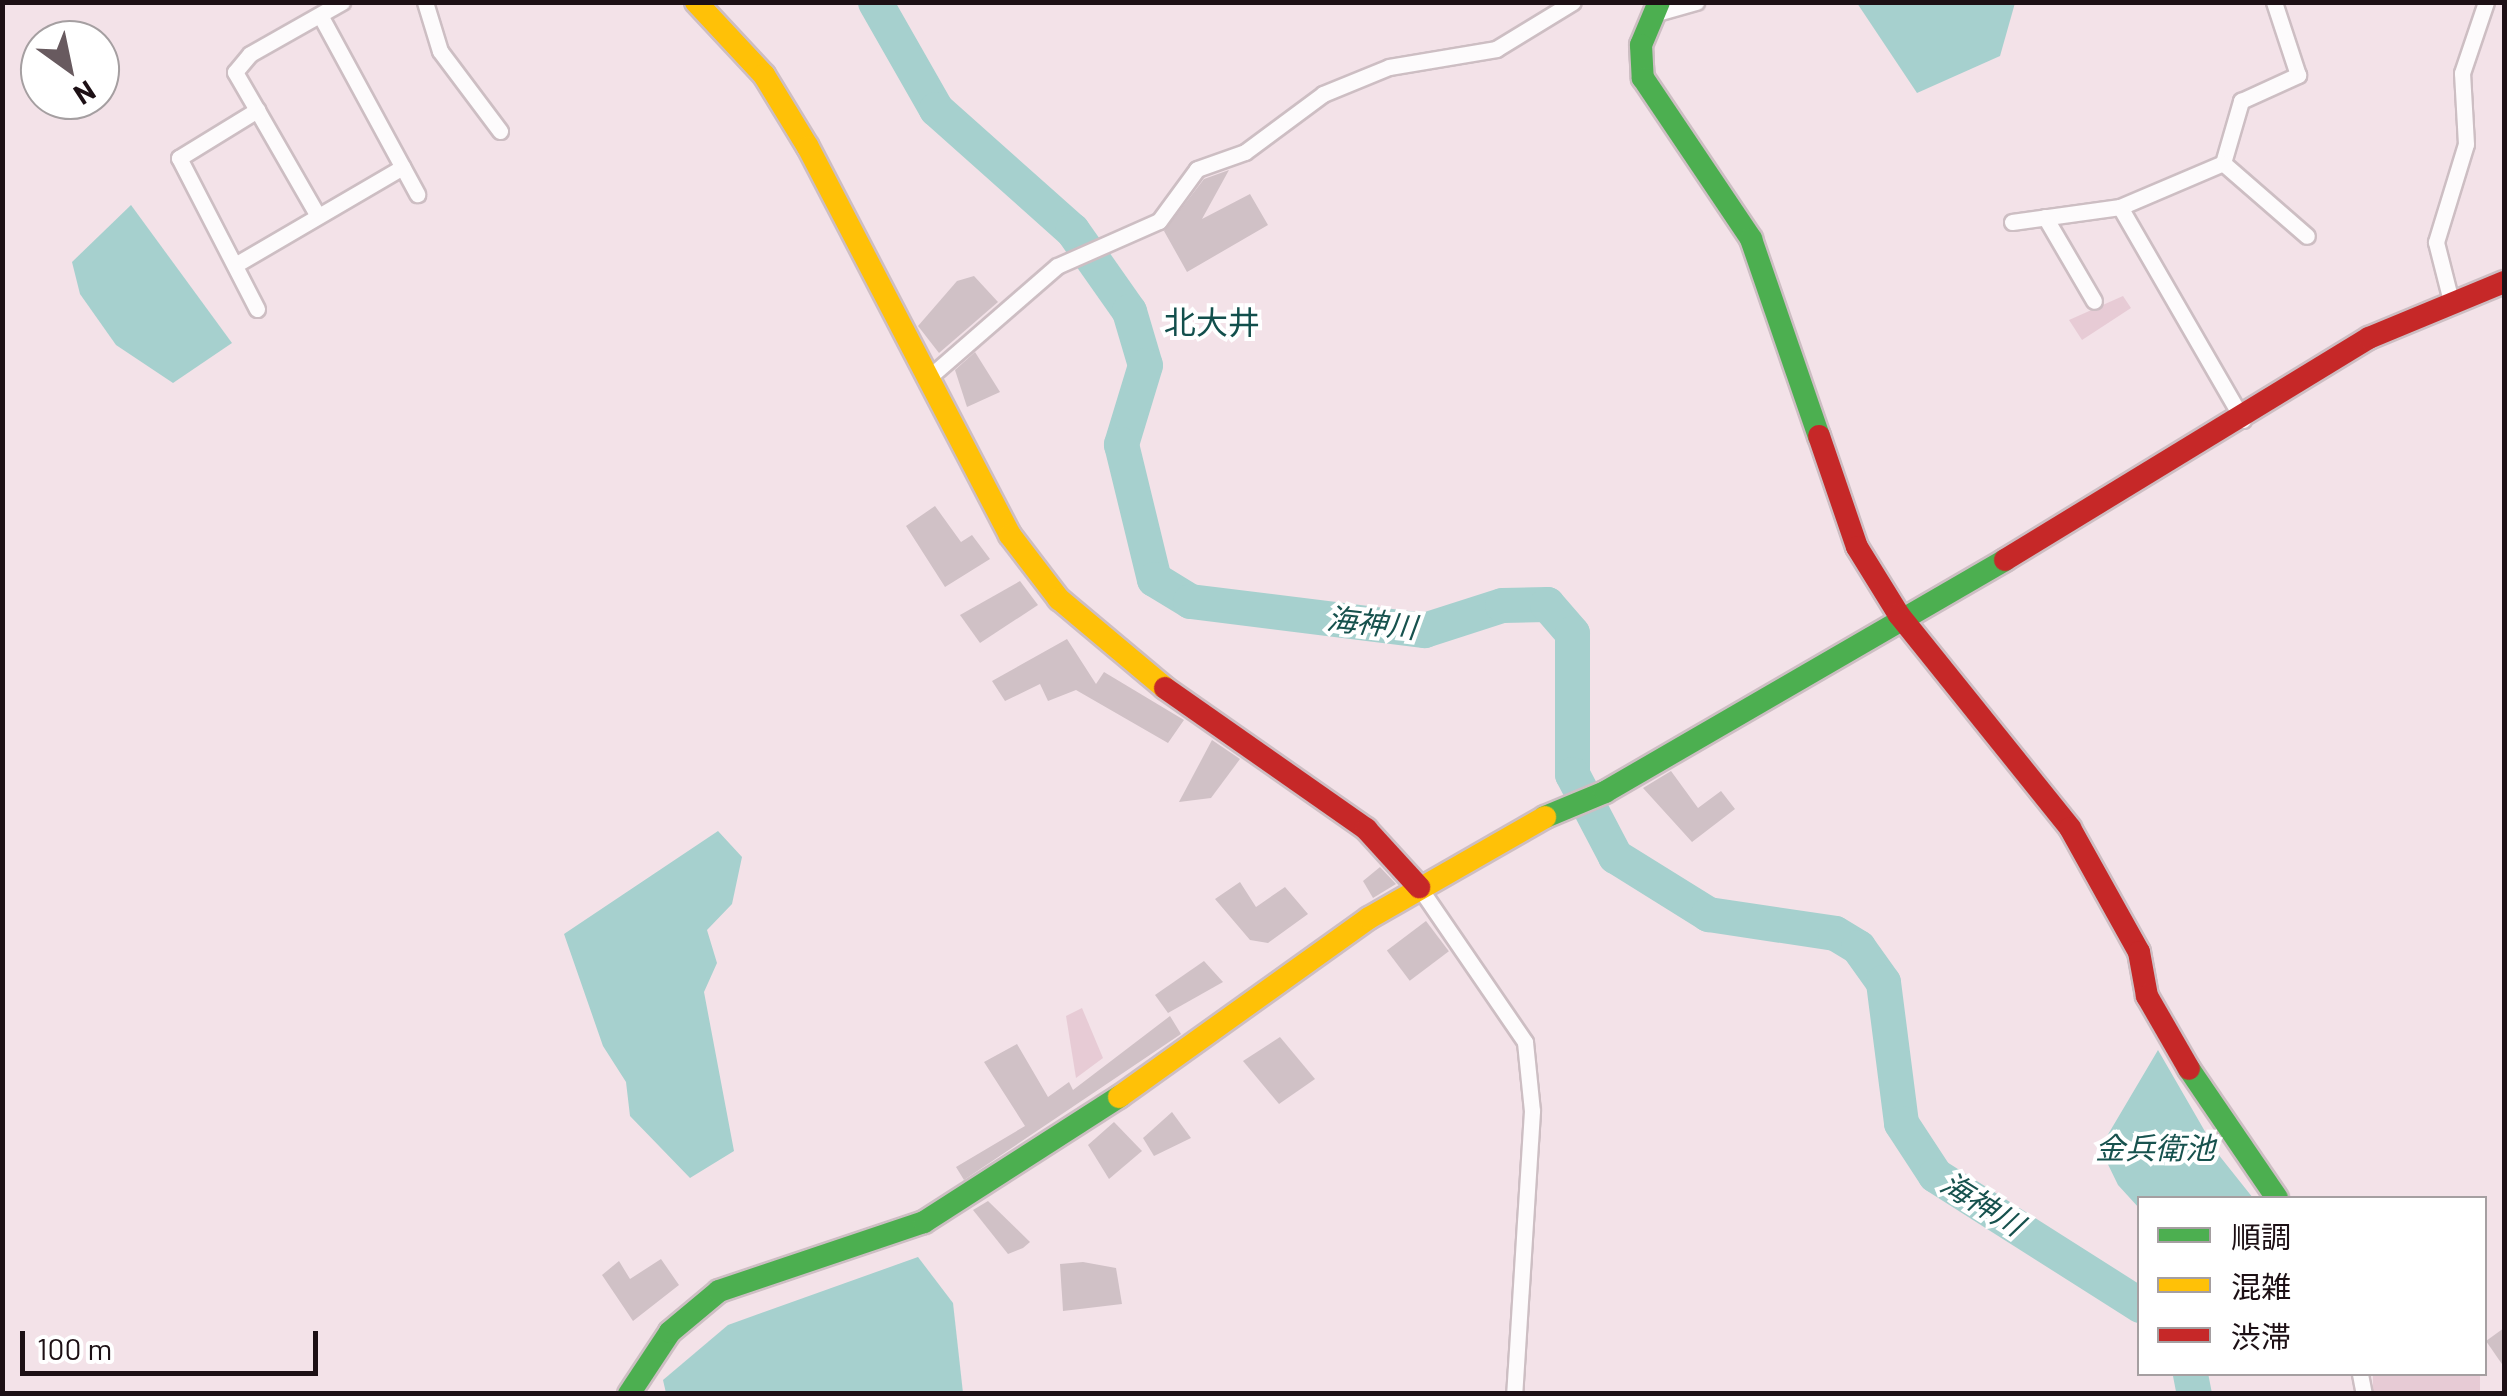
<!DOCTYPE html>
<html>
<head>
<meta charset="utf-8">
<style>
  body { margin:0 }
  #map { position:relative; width:2507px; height:1396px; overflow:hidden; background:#f3e2e8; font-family:Barlow,"Noto Sans JP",sans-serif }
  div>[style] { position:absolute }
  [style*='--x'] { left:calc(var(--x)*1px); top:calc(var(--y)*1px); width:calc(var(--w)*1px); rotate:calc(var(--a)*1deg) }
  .green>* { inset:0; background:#e7cbd5; transform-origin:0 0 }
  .water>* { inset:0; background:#a6d0ce }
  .river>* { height:35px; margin:-17.5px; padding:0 17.5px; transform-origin:17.5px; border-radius:17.5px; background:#a6d0ce }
  .building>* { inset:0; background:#d0c1c6; transform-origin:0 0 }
  .roads { filter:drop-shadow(2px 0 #cdbec3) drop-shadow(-2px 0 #cdbec3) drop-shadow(0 2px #cdbec3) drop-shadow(0 -2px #cdbec3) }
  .street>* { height:15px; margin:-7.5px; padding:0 7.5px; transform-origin:7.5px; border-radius:7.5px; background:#fdfbfc }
  .fast>* { height:22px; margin:-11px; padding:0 11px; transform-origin:11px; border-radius:11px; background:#4caf50 }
  .slow>* { height:22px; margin:-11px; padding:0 11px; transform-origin:11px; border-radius:11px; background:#ffc107 }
  .jam>* { height:22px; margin:-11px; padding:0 11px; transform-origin:11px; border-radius:11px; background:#c62828 }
  span { translate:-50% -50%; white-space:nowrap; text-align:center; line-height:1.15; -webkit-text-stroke:8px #fff; paint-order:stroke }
  .water-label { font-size:30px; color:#17524e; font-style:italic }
  .quarter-label { font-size:32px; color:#124f4c }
  .frame { position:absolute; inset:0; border:5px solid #1d1015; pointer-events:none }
  .legend { position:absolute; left:2137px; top:1196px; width:350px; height:180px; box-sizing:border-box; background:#fff; border:2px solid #a59fa1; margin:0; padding:12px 18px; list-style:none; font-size:30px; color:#1d1015 }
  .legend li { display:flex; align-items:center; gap:20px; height:50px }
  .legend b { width:50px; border:2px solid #a59fa1 }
  .north { position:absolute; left:20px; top:20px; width:100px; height:100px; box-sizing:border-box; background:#fff; border:2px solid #a59fa1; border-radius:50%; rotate:147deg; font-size:28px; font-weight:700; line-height:40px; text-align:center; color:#1d1015 }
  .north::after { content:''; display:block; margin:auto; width:35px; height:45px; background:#685a5f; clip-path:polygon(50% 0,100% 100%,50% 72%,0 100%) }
  .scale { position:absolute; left:20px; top:1331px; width:298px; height:45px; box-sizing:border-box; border:5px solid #1d1015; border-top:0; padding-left:12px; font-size:30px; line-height:35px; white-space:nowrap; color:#1d1015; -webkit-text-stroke:8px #fff; paint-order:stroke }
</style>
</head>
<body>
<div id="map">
  <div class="green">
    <div style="clip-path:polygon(2123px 296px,2131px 308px,2082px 340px,2069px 320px)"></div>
    <div style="clip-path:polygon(1082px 1008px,1103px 1058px,1076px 1078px,1066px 1016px)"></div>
    <div style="left:2373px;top:1374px;width:107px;height:19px"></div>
  </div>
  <div class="water">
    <div style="clip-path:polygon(1857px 3px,2015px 3px,2000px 56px,1917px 93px)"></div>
    <div style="clip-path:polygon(131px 205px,232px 343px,173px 383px,116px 345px,80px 294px,72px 262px)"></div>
    <div style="clip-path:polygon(718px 831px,742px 857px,732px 904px,707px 930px,717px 963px,704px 992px,734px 1151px,690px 1178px,630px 1116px,626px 1082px,603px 1046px,564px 934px)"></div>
    <div style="clip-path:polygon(2158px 1050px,2218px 1154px,2253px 1198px,2140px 1198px,2139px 1208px,2118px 1185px,2100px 1148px)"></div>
    <div style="clip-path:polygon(918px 1257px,953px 1303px,963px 1393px,666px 1393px,663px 1380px,728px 1325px)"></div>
  </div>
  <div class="river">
    <div style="--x:875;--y:2;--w:123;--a:60.3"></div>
    <div style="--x:936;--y:109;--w:182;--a:41.7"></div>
    <div style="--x:1072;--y:230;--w:99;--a:54.9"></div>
    <div style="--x:1129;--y:311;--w:56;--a:73.5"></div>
    <div style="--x:1145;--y:365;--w:83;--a:106.9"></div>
    <div style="--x:1121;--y:444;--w:139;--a:76.3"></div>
    <div style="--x:1154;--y:579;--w:42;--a:31.4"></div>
    <div style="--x:1190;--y:601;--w:236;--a:7.1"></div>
    <div style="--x:1424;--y:630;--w:82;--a:-17.8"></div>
    <div style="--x:1502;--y:605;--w:45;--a:-1.3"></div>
    <div style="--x:1547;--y:604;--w:38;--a:49"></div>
    <div style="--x:1572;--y:633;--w:141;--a:90"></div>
    <div style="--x:1572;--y:774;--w:93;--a:62.3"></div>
    <div style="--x:1615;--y:856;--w:110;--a:31.9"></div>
    <div style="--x:1708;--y:914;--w:128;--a:8.5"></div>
    <div style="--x:1835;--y:933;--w:27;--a:31"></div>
    <div style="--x:1858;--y:947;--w:43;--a:54.5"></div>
    <div style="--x:1883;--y:982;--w:142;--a:82.7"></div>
    <div style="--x:1901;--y:1123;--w:62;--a:56.8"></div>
    <div style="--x:1935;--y:1175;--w:243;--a:32.4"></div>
    <div style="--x:2190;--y:1374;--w:20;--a:79"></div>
  </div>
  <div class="building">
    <div style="clip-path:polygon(1229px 170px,1202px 219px,1250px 194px,1268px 225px,1187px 272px,1164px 231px,1204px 179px)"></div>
    <div style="clip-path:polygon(974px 276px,998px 302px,939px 353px,918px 326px,957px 281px)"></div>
    <div style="clip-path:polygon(975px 352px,1000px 392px,967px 407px,955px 370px)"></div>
    <div style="clip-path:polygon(935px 506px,961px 542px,972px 535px,990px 559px,945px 587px,906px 526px)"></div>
    <div style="clip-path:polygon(1020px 581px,1038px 605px,980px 643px,960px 615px)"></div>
    <div style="clip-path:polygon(1067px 639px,1096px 684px,1104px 672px,1184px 720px,1168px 743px,1076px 690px,1048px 701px,1040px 684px,1005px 701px,992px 681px)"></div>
    <div style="clip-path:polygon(1212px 740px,1240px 759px,1211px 798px,1179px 802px)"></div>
    <div style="clip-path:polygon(1671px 771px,1698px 808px,1721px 791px,1735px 809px,1692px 842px,1643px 788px)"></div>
    <div style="clip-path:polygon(1380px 867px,1396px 884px,1373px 898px,1363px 881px)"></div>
    <div style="clip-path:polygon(1240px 882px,1256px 907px,1285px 887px,1308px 914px,1268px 943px,1250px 940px,1215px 899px)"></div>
    <div style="left:1426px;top:921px;width:38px;height:49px;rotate:53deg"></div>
    <div style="clip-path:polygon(1204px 961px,1223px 982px,1168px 1013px,1155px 995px)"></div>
    <div style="clip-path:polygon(1170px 1016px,1181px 1034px,964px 1180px,956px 1167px,1025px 1126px,984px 1062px,1017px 1044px,1048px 1097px,1069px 1082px,1073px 1090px)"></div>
    <div style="clip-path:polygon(1280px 1037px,1315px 1079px,1279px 1104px,1243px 1061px)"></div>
    <div style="clip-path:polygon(1172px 1112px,1191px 1138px,1154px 1156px,1143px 1138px)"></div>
    <div style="clip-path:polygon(1114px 1122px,1142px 1151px,1109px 1179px,1088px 1145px)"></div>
    <div style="clip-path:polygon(988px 1201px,1030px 1242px,1023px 1248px,1008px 1254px,973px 1210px)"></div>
    <div style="clip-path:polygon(661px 1259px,679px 1285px,633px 1321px,602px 1275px,619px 1261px,630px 1279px)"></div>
    <div style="clip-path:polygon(1083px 1262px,1116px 1268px,1122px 1304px,1063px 1311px,1060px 1264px)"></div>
    <div style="clip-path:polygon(2504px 1328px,2504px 1367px,2486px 1341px)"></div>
  </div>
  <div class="roads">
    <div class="street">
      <div style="--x:425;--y:2;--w:51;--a:73"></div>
      <div style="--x:440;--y:51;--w:100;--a:53.1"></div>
      <div style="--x:1657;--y:13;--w:41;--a:-15.8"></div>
      <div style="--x:320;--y:15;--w:204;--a:61.5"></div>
      <div style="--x:257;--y:110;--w:122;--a:60.1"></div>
      <div style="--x:2223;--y:163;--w:65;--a:-73.8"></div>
      <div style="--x:2241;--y:101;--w:63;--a:-24.5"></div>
      <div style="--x:2298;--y:75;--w:77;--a:-108.2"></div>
      <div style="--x:2045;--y:217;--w:97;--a:59.7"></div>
      <div style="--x:2012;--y:222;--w:109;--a:-7.9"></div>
      <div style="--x:235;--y:265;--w:194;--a:-30.3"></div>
      <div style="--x:2452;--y:305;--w:65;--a:-104.3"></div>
      <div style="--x:2436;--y:242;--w:102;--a:-73"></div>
      <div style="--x:2466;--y:144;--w:71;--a:-93.2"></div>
      <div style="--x:2462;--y:73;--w:75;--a:-71.3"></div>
      <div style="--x:257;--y:309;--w:170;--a:-117.3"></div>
      <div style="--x:179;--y:158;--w:92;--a:-31.6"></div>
      <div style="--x:257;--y:110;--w:44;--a:-120.1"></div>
      <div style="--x:235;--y:72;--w:23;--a:-50"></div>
      <div style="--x:250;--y:54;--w:106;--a:-29.5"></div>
      <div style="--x:927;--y:379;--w:172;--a:-41"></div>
      <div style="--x:1057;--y:266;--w:111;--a:-23.8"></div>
      <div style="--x:1159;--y:221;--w:64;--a:-53.8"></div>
      <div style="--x:1197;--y:169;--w:51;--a:-19.5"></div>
      <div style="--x:1245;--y:152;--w:97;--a:-36.6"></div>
      <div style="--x:1323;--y:94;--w:71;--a:-22.2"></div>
      <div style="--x:1389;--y:67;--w:109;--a:-9.5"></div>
      <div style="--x:1496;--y:49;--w:90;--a:-31.4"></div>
      <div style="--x:2243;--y:420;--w:246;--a:-120"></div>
      <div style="--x:2120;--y:207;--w:112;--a:-23.1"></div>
      <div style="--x:2223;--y:163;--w:111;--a:41"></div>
      <div style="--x:1419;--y:887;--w:188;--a:55.6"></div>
      <div style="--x:1525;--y:1042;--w:69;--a:84.2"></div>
      <div style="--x:1532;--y:1111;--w:284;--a:93.6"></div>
      <div style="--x:2360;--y:1374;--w:20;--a:79"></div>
    </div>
    <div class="fast">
      <div style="--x:1659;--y:2;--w:47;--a:112.7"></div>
      <div style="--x:1641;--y:45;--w:33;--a:87"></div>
      <div style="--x:1643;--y:78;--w:194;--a:56.1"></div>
      <div style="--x:1751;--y:239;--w:208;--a:71"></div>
      <div style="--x:1545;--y:817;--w:65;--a:-22.6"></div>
      <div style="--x:1605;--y:792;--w:462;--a:-30.1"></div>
      <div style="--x:2189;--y:1069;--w:156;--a:55.7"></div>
      <div style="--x:629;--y:1394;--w:74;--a:-56.5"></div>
      <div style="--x:670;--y:1332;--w:64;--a:-39.9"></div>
      <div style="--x:719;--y:1291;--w:216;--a:-18.6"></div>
      <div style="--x:924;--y:1222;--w:232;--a:-32.7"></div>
    </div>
    <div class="slow">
      <div style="--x:696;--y:2;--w:100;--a:47"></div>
      <div style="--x:764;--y:75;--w:84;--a:58.6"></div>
      <div style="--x:808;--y:147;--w:437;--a:62.5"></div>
      <div style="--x:1010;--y:535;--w:81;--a:52.6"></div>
      <div style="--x:1059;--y:599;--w:138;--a:40"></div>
      <div style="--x:1119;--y:1097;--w:307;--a:-35.6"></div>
      <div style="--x:1369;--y:918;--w:203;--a:-29.8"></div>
    </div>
    <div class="jam">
      <div style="--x:1819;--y:436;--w:117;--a:71.1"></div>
      <div style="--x:1857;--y:547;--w:80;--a:58.3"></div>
      <div style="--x:1899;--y:615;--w:273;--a:51.2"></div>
      <div style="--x:2070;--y:828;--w:142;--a:60.9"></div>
      <div style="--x:2139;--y:952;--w:45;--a:79.7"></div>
      <div style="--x:2147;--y:996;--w:84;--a:60.1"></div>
      <div style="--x:2005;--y:560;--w:426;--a:-31.4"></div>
      <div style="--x:2369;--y:338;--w:146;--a:-22.5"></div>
      <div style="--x:1165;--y:688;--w:246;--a:35"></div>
      <div style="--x:1366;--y:829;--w:79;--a:47.6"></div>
    </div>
  </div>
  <div class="water-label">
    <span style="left:1372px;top:622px;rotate:6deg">海神川</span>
    <span style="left:2155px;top:1147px">金兵衛池</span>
    <span style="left:1983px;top:1203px;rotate:32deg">海神川</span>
  </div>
  <div class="quarter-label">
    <span style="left:1212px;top:321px">北大井</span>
  </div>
  <div class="frame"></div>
  <ul class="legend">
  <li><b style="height:12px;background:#4caf50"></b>順調</li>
  <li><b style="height:12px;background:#ffc107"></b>混雑</li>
  <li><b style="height:12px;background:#c62828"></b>渋滞</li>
  </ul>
  <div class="north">N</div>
  <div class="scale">100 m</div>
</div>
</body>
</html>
